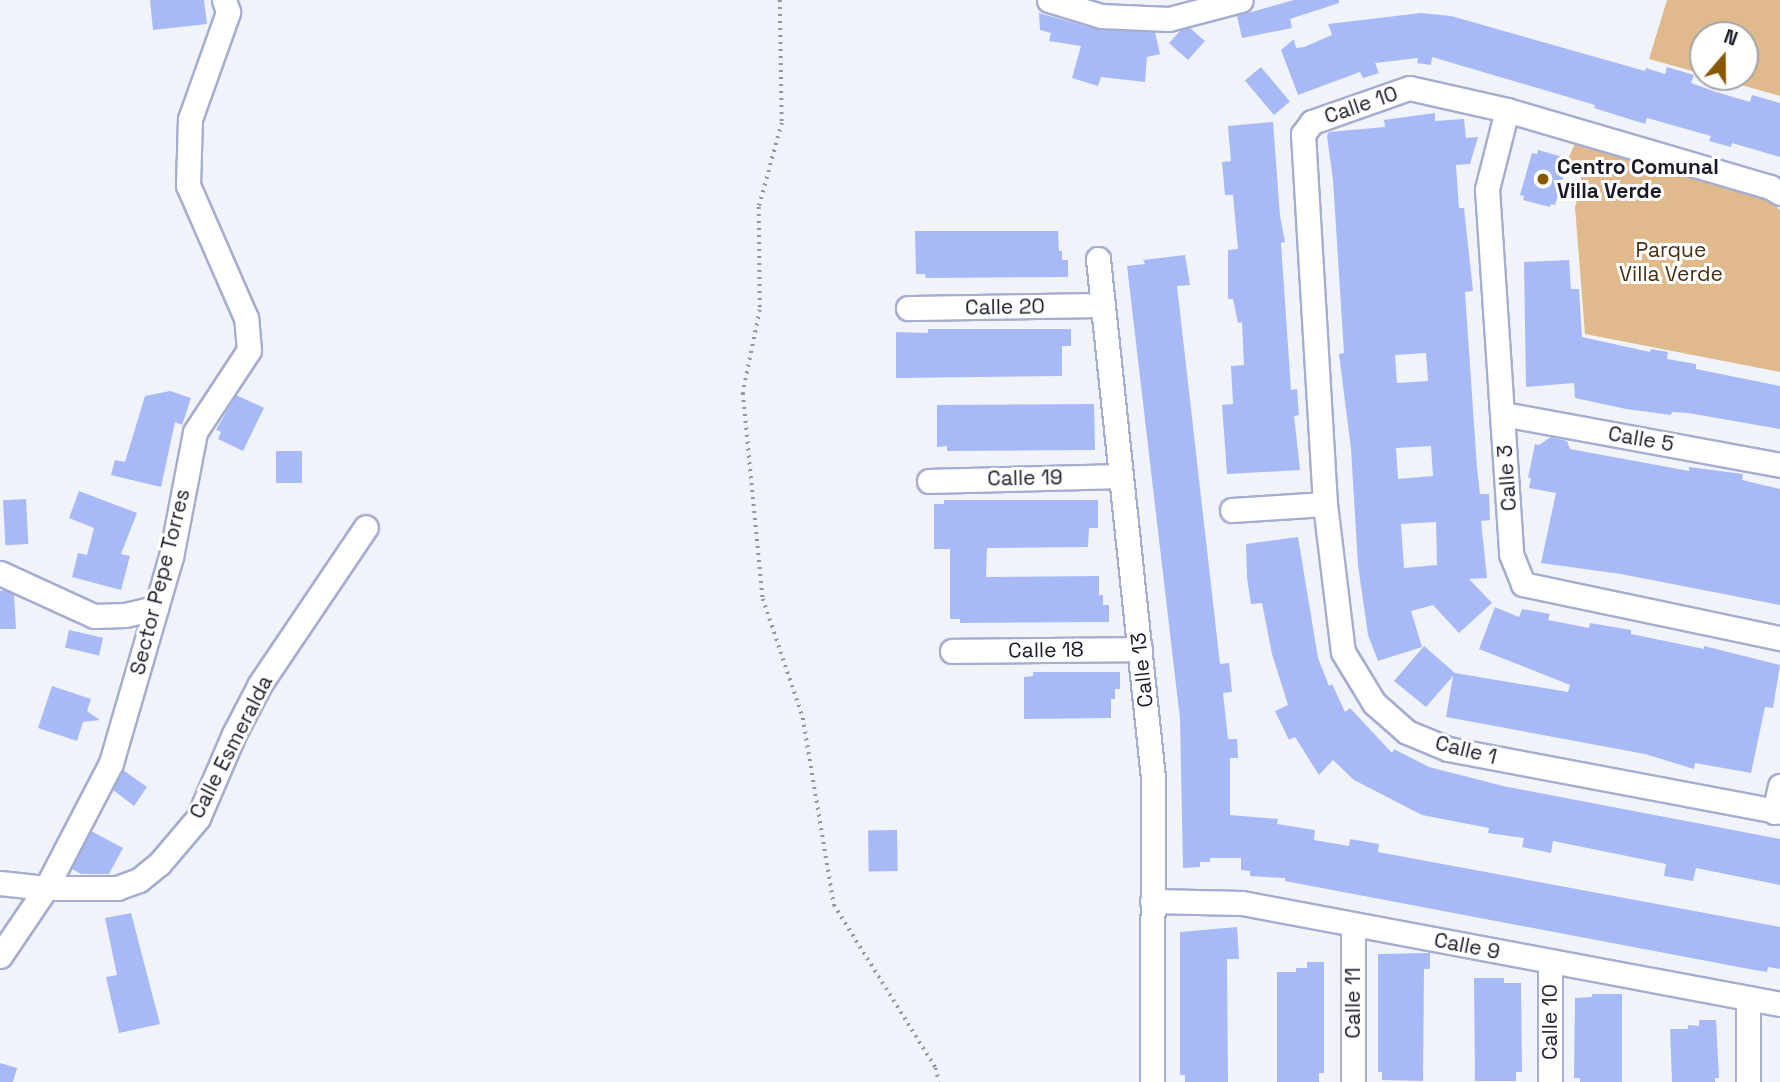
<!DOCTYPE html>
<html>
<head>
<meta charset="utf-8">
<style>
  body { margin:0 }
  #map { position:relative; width:1780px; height:1082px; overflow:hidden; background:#f1f3fa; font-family:"Space Grotesk",sans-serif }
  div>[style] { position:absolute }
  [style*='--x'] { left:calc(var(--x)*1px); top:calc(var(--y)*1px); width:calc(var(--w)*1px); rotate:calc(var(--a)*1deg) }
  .green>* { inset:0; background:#e0ba8d }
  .building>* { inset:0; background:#a8b9f7; transform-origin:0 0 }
  .path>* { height:3.5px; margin-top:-1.75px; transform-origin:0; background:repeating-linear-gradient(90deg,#94969f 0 2px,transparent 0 7px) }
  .roads { filter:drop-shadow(2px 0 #a5aed0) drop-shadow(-2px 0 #a5aed0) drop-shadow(0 2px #a5aed0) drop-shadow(0 -2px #a5aed0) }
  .minor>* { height:23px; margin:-11.5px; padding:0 11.5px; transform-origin:11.5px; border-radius:11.5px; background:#fff }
  .dots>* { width:19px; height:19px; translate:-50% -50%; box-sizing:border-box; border:4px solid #fff; border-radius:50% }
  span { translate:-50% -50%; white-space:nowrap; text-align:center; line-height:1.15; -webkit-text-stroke:6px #fff; paint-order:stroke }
  .street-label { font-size:21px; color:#191c28 }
  .poi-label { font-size:21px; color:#191c28; font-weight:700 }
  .left { translate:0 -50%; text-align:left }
  .park-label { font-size:21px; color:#482f0f }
  .north { position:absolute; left:1689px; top:21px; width:70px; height:70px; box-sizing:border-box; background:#fff; border:2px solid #a3a4a9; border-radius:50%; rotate:20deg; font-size:19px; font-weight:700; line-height:28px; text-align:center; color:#191c28 }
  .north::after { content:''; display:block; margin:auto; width:24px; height:32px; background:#895700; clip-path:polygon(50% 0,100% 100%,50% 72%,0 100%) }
</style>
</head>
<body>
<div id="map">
  <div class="green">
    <div style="clip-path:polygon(1667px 0,1780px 0,1780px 96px,1713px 77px,1745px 77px,1745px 35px,1703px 35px,1703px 74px,1649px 59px)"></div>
    <div style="clip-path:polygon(1575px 144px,1768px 199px,1780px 210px,1780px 372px,1585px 334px,1575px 207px,1580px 190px,1582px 165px,1567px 161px)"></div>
  </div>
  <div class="building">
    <div style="clip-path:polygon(150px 0,204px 0,207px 24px,153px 30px)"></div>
    <div style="clip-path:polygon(1294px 0,1339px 0,1339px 3px,1290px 19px,1292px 28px,1242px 38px,1237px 16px)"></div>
    <div style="clip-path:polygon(1039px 13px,1100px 30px,1155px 32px,1160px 54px,1147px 57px,1145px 82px,1101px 77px,1098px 86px,1072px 78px,1081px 46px,1049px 41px,1051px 33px,1040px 30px)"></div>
    <div style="clip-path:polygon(1421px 13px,1451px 16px,1645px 71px,1646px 68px,1665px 74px,1667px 67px,1694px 75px,1691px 83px,1716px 92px,1750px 102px,1752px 95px,1780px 103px,1780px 157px,1732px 143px,1731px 147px,1709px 141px,1711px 136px,1647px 118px,1645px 124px,1594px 108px,1595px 105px,1432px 57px,1431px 65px,1417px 63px,1418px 58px,1375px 63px,1379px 73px,1363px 78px,1360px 72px,1298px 95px,1281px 50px,1294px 39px,1296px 48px,1304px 47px,1332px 35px,1328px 24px)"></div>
    <div style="clip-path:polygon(1190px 28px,1205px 41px,1188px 60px,1169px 43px,1181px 30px)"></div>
    <div style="left:1261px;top:67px;width:45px;height:21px;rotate:50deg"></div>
    <div style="clip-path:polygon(evenodd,1435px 113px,1435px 121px,1464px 119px,1466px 138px,1478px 137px,1470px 164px,1456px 165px,1459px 208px,1464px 208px,1473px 291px,1465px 292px,1477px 468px,1480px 494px,1489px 494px,1490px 520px,1481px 521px,1487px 578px,1469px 579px,1492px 603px,1459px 633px,1433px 605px,1411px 611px,1422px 647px,1378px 661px,1368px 635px,1358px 565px,1351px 449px,1339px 354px,1344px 353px,1333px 180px,1327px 136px,1329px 132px,1385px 127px,1384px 120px,1435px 113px,1426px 353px,1428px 381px,1397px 383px,1395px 355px,1426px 353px,1435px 113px,1431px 446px,1433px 476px,1398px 479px,1396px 448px,1431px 446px,1435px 113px,1436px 522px,1437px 565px,1404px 568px,1401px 524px,1436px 522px)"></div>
    <div style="clip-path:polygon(1273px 122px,1280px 216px,1285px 242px,1281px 243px,1291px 390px,1297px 389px,1299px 415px,1294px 416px,1300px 470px,1227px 474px,1222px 405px,1233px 404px,1231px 366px,1244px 365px,1242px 322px,1238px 323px,1233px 299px,1228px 299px,1228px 250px,1238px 249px,1233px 195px,1225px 195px,1222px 162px,1231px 161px,1228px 126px)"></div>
    <div style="clip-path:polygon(1538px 150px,1563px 157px,1562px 162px,1567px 163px,1555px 205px,1551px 204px,1550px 207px,1523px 200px,1524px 196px,1520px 195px,1532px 153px,1537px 154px)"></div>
    <div style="clip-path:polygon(915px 231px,1058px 231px,1059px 251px,1062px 251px,1062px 260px,1068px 260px,1068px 277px,926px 278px,925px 274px,916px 274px)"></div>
    <div style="clip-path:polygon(1185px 255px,1190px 285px,1177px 286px,1220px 664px,1229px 663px,1232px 692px,1223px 693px,1228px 739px,1237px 739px,1238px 758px,1230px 758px,1230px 815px,1278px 819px,1277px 824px,1315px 830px,1314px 840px,1349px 846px,1350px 839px,1379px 844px,1378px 852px,1780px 927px,1780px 969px,1768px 967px,1767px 972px,1749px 969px,1285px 881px,1285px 878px,1250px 876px,1250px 871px,1241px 870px,1241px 858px,1210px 858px,1210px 862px,1200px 862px,1200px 867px,1183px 868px,1180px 719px,1127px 266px,1145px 264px,1143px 260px)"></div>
    <div style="clip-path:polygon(1569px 260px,1571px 289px,1579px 289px,1582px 337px,1650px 352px,1651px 349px,1668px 352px,1667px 359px,1696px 364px,1696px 369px,1780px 386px,1780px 429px,1688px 413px,1672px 412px,1671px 415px,1626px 409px,1575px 398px,1574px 383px,1526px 387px,1524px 262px)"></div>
    <div style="clip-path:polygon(928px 329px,1071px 329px,1071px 346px,1062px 346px,1062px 376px,896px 378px,896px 332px,928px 333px)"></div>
    <div style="clip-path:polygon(170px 391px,191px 398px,182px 425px,175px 422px,161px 487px,111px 475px,115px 460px,125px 462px,145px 396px)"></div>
    <div style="clip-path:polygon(236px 395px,264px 408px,243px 451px,218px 439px,221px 432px,216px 430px)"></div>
    <div style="clip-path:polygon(1094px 404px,1095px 450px,947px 451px,947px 446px,937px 447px,937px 405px)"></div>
    <div style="clip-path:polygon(1551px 437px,1567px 441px,1570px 449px,1689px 471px,1689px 467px,1743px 474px,1742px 480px,1780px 489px,1780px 605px,1621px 574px,1541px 563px,1556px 493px,1529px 488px,1531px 478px,1528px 478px,1535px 444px,1539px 445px)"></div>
    <div style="left:276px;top:451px;width:26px;height:32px"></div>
    <div style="clip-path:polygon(79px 491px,137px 513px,121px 554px,130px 556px,121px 590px,72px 577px,78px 553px,87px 555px,94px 528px,69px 518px)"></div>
    <div style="left:26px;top:499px;width:45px;height:23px;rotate:87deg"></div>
    <div style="clip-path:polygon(944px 500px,1098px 500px,1098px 528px,1089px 528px,1088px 547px,987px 548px,986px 577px,1099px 576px,1099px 595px,1103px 595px,1103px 605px,1109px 605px,1109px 622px,960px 623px,960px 619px,950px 619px,950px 549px,934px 549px,934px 504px,944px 504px)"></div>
    <div style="clip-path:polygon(1298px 537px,1318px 658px,1329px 686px,1332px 684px,1345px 712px,1350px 708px,1392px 753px,1394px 749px,1429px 767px,1503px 786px,1780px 839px,1780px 885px,1696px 868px,1693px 881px,1664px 876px,1666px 864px,1553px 841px,1551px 853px,1522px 847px,1524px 838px,1488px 833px,1489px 828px,1422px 815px,1354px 780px,1333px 760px,1319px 775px,1295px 737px,1289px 740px,1275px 711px,1288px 705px,1272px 654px,1262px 603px,1251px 604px,1247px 578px,1246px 544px)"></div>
    <div style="clip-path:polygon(5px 590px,14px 595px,16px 629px,0 629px,0 591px)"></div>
    <div style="clip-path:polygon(1495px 607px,1519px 617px,1522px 609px,1550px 614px,1548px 620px,1589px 628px,1590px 623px,1631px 630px,1631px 634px,1704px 649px,1704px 646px,1780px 665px,1773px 708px,1765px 707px,1751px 773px,1695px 763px,1694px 769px,1645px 754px,1446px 717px,1453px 676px,1426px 707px,1394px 681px,1424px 646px,1455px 673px,1568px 692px,1570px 685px,1479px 649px)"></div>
    <div style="left:69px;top:630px;width:35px;height:18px;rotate:13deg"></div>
    <div style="clip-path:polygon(1033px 672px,1120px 672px,1120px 689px,1115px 689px,1115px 699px,1111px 699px,1111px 718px,1024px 719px,1024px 677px,1033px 676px)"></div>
    <div style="clip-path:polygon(52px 686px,91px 699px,87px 711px,100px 720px,83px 722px,77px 741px,38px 728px)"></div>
    <div style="clip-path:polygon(123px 770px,147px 787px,134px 806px,113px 790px)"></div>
    <div style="left:897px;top:830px;width:41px;height:29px;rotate:89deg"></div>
    <div style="clip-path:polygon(91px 831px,123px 848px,109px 874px,81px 874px,72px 869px)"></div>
    <div style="clip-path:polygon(131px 913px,160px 1024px,119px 1033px,106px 977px,117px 975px,105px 918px)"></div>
    <div style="clip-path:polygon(1237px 927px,1239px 959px,1227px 959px,1228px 1082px,1185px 1082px,1185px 1075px,1180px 1075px,1180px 932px)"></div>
    <div style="clip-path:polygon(1430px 953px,1430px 969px,1424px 969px,1423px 1081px,1382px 1080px,1382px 1072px,1378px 1072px,1378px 954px)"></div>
    <div style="clip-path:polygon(1307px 962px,1324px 962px,1324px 1073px,1319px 1073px,1319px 1082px,1277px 1082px,1277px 972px,1296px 972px,1296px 968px,1307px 968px)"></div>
    <div style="clip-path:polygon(1474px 978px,1504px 978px,1504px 983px,1521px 983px,1522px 1072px,1516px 1072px,1516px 1081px,1475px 1081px)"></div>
    <div style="clip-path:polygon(1592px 994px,1622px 994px,1622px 1082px,1580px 1082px,1580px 1078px,1574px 1078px,1575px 998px,1592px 997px)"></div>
    <div style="clip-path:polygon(1699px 1020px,1716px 1020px,1719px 1078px,1715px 1078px,1715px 1082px,1672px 1082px,1670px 1029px,1688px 1029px,1688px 1025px,1699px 1026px)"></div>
    <div style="clip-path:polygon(0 1063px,17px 1068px,13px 1082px,0 1082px)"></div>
  </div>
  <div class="path">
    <div style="--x:780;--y:0;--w:123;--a:89.1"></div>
    <div style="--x:782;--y:123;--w:87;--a:105.3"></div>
    <div style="--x:759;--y:207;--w:103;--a:89.4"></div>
    <div style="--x:760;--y:310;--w:85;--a:101.6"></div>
    <div style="--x:743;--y:393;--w:207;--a:84.5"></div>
    <div style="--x:763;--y:599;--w:126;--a:71.4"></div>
    <div style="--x:803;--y:718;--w:190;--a:80.6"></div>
    <div style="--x:834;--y:905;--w:192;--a:58"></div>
    <div style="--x:936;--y:1068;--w:14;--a:78"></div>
  </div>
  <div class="roads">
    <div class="minor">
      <div style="--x:1049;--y:0;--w:54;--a:17.1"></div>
      <div style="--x:1101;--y:16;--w:68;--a:2.5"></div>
      <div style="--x:1169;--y:19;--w:74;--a:-14.8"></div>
      <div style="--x:1507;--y:110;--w:81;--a:104.2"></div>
      <div style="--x:1487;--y:189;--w:366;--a:86.2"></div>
      <div style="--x:1511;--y:554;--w:32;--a:68"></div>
      <div style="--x:1523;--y:584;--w:263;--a:11.9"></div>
      <div style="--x:1780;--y:193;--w:12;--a:-149"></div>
      <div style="--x:1770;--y:187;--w:274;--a:-163.7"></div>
      <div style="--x:1507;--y:110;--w:100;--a:-167.3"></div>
      <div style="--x:1409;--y:88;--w:103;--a:160.7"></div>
      <div style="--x:1312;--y:122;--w:15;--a:127"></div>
      <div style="--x:1303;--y:134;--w:371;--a:86.6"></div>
      <div style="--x:1325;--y:504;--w:149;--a:83.1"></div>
      <div style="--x:1343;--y:652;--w:60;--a:58.7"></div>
      <div style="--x:1374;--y:703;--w:44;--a:41.3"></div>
      <div style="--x:1407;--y:732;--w:44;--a:22.5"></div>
      <div style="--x:1448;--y:749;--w:338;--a:10.7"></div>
      <div style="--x:1098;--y:259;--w:522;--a:83.95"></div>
      <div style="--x:1153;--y:778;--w:304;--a:90.2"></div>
      <div style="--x:908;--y:308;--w:195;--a:-0.9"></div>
      <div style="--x:1503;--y:414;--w:282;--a:10.4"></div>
      <div style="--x:929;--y:481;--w:192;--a:-1.5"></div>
      <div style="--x:1232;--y:510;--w:93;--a:-3.7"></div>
      <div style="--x:0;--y:573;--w:103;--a:24.6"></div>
      <div style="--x:94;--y:616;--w:31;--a:-2"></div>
      <div style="--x:125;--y:615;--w:32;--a:-13"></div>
      <div style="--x:952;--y:651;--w:188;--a:-0.6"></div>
      <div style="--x:1774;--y:812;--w:27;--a:-77"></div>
      <div style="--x:0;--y:883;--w:46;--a:6.2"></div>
      <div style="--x:46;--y:888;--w:71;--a:0"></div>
      <div style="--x:117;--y:888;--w:23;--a:-20"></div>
      <div style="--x:139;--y:880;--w:26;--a:-39"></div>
      <div style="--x:159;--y:864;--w:60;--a:-49.7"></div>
      <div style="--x:198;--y:818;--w:91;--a:-66.8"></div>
      <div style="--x:234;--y:734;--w:56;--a:-62.5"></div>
      <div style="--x:260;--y:684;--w:189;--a:-56"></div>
      <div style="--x:1152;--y:901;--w:90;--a:1.3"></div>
      <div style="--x:1242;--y:903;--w:547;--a:10.63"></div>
      <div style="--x:0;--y:956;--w:82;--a:-55.9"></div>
      <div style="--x:46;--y:888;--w:141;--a:-62.5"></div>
      <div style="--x:111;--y:763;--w:215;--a:-73.8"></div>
      <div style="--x:171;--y:557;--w:127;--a:-79.1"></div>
      <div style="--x:195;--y:432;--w:98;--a:-56.6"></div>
      <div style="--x:249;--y:350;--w:32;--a:-95"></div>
      <div style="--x:246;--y:318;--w:145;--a:-113.6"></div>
      <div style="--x:188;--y:185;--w:66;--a:-88.3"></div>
      <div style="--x:190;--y:119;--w:114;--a:-70.4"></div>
      <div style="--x:228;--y:12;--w:13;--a:-108"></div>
      <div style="--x:1550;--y:961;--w:121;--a:90"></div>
      <div style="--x:1353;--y:1082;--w:157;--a:-90"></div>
      <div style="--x:1748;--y:1082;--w:84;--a:-90"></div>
    </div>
  </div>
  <div class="dots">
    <div style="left:1543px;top:179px;background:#895700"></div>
  </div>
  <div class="street-label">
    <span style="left:1361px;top:105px;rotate:-19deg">Calle 10</span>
    <span style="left:1005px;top:307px;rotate:-1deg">Calle 20</span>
    <span style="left:1641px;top:439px;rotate:10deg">Calle 5</span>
    <span style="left:1025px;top:478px;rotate:-1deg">Calle 19</span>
    <span style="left:1507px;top:478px;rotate:-94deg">Calle 3</span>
    <span style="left:160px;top:582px;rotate:-76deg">Sector Pepe Torres</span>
    <span style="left:1046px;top:650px;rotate:-1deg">Calle 18</span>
    <span style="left:1142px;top:670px;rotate:-96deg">Calle 13</span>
    <span style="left:231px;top:747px;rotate:-63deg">Calle Esmeralda</span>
    <span style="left:1466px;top:750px;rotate:14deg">Calle 1</span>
    <span style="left:1467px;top:946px;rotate:11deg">Calle 9</span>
    <span style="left:1353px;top:1003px;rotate:-90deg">Calle 11</span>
    <span style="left:1550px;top:1022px;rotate:-90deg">Calle 10</span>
  </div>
  <div class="poi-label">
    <span class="left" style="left:1557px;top:179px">Centro Comunal<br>Villa Verde</span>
  </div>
  <div class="park-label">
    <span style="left:1671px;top:262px">Parque<br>Villa Verde</span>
  </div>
  <div class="north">N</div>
</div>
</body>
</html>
